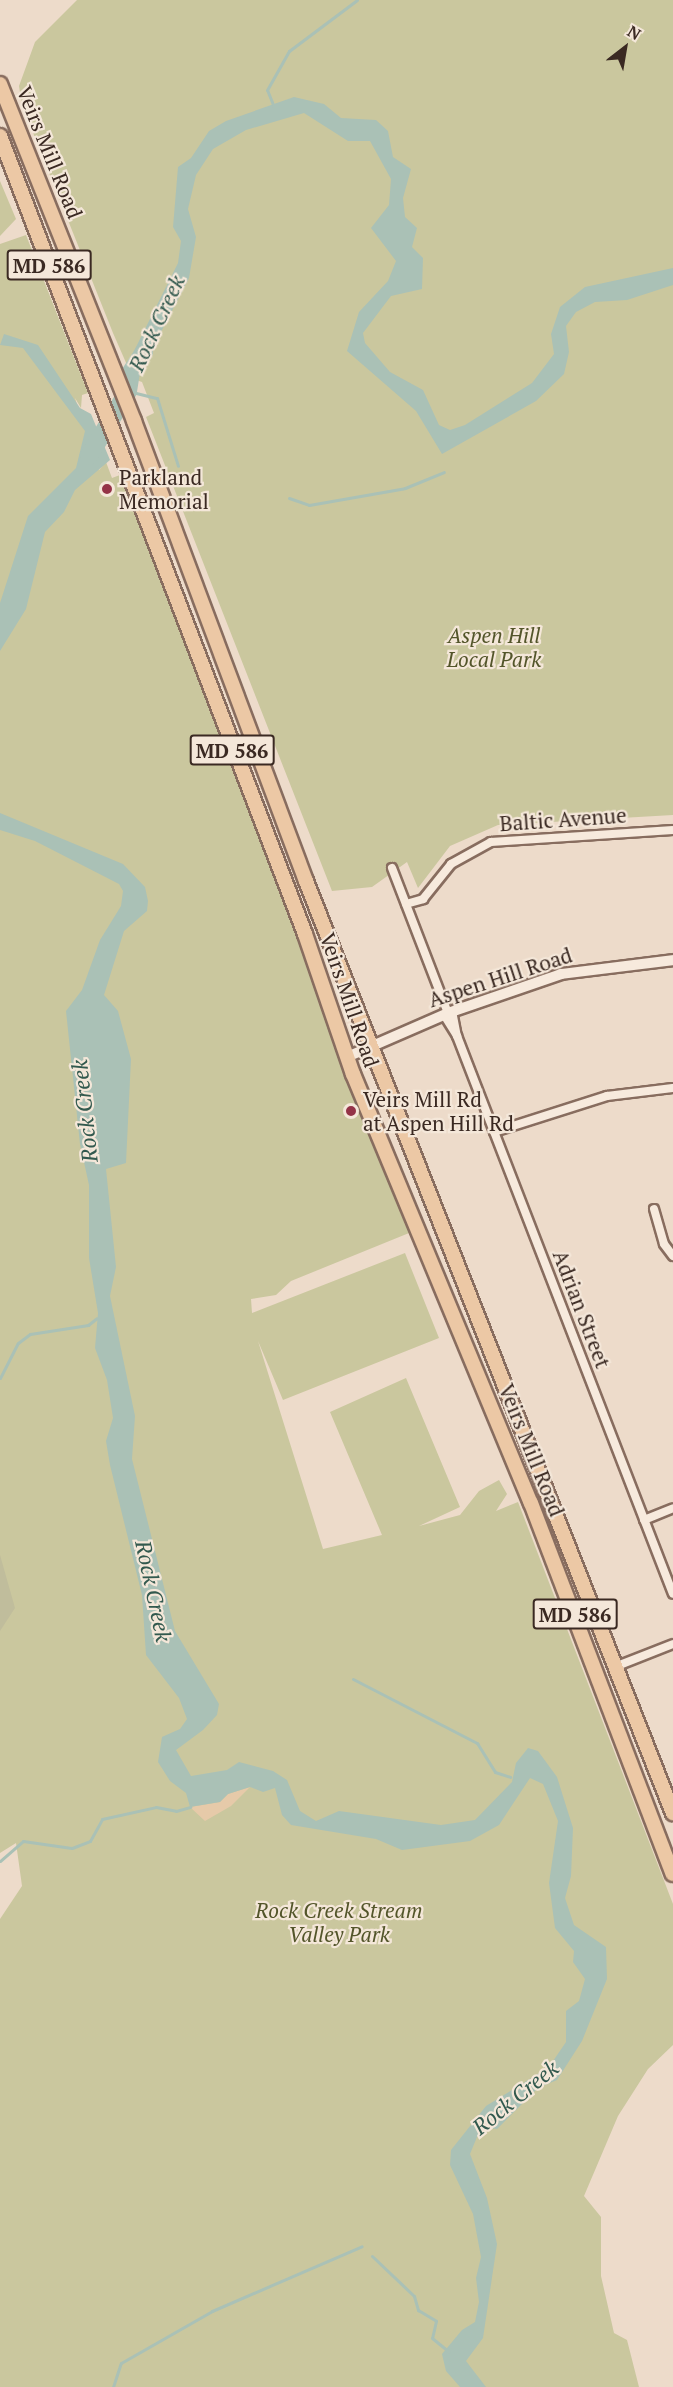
<!DOCTYPE html>
<html>
<head>
<meta charset="utf-8">
<style>
  body { margin:0 }
  #map { position:relative; width:673px; height:2387px; overflow:hidden; background:#eddbca; font-family:"PT Serif",serif }
  div>[style] { position:absolute }
  [style*='--x'] { left:calc(var(--x)*1px); top:calc(var(--y)*1px); width:calc(var(--w)*1px); rotate:calc(var(--a)*1deg) }
  .green>* { inset:0; background:#cac79e }
  .sand>* { inset:0; background:#e6caa9 }
  .cemetery>* { inset:0; background:#c0bd9c }
  .water>* { inset:0; background:#aac1b6 }
  .stream>* { height:3px; margin:-1.5px; padding:0 1.5px; transform-origin:1.5px; border-radius:1.5px; background:#aac1b6 }
  .river>* { height:18px; margin:-9px; padding:0 9px; transform-origin:9px; border-radius:9px; background:#aac1b6 }
  .roads { filter:drop-shadow(2px 0 #886d5f) drop-shadow(-2px 0 #886d5f) drop-shadow(0 2px #886d5f) drop-shadow(0 -2px #886d5f) }
  .minor>* { height:8px; margin:-4px; padding:0 4px; transform-origin:4px; border-radius:4px; background:#f7eadd }
  .tertiary>* { height:10px; margin:-5px; padding:0 5px; transform-origin:5px; border-radius:5px; background:#f7eadd }
  .primary>* { height:14px; margin:-7px; padding:0 7px; transform-origin:7px; border-radius:7px; background:#ecc8a5 }
  .dots>* { width:16px; height:16px; translate:-50% -50%; box-sizing:border-box; border:3px solid #f4e7d9; border-radius:50% }
  span { translate:-50% -50%; white-space:nowrap; text-align:center; line-height:1.15; -webkit-text-stroke:4.5px #f4e7d9; paint-order:stroke }
  .shield-label span { padding:2px 4px; background:#f4e7d9; border:2px solid; border-radius:4px; -webkit-text-stroke-width:0 }
  .shield-label { font-size:20px; color:#3a2922; font-weight:700 }
  .street-label { font-size:21px; color:#3a2922 }
  .poi-label { font-size:21px; color:#3a2922 }
  .left { translate:0 -50%; text-align:left }
  .park-label { font-size:21px; color:#53552a; font-style:italic }
  .water-label { font-size:22px; color:#32594e; font-style:italic }
  .north { position:absolute; left:595px; top:18px; width:60px; height:60px; -webkit-text-stroke:4px #f4e7d9; paint-order:stroke; rotate:31deg; font-size:16px; font-weight:700; line-height:24px; text-align:center; color:#3a2922 }
  .north::after { content:''; display:block; margin:auto; width:21px; height:27px; background:#3a2922; clip-path:polygon(50% 0,100% 100%,50% 72%,0 100%) }
</style>
</head>
<body>
<div id="map">
  <div class="green">
    <div style="clip-path:polygon(77px 0,673px 0,673px 815px,498px 825px,450px 846px,418px 888px,407px 862px,372px 887px,332px 891px,146px 417px,154px 413px,142px 382px,136px 380px,139px 375px,132px 359px,127px 365px,113px 333px,22px 105px,19px 86px,35px 42px)"></div>
    <div style="clip-path:polygon(0 181px,16px 219px,0 236px)"></div>
    <div style="clip-path:polygon(26px 235px,88px 393px,82px 395px,81px 408px,75px 398px,99px 470px,106px 462px,112px 478px,120px 475px,414px 1231px,291px 1281px,276px 1295px,251px 1299px,252px 1313px,405px 1253px,439px 1338px,283px 1400px,258px 1341px,323px 1549px,382px 1535px,330px 1412px,406px 1378px,460px 1507px,419px 1526px,460px 1515px,479px 1491px,499px 1480px,507px 1494px,496px 1511px,518px 1502px,673px 1904px,673px 2045px,648px 2069px,618px 2116px,584px 2196px,601px 2217px,601px 2276px,614px 2333px,627px 2340px,639px 2387px,0 2387px,0 1919px,22px 1886px,16px 1843px,0 1853px,0 244px)"></div>
  </div>
  <div class="sand">
    <div style="clip-path:polygon(250px 1787px,231px 1806px,205px 1821px,190px 1807px,220px 1802px,228px 1794px)"></div>
  </div>
  <div class="cemetery">
    <div style="clip-path:polygon(0 1555px,15px 1608px,0 1631px)"></div>
  </div>
  <div class="water">
    <div style="clip-path:polygon(294px 97px,324px 104px,341px 118px,376px 120px,388px 131px,393px 157px,411px 169px,403px 198px,405px 217px,417px 228px,412px 247px,423px 258px,422px 289px,391px 296px,363px 333px,365px 343px,390px 372px,423px 390px,439px 425px,450px 430px,465px 425px,532px 383px,554px 354px,551px 334px,560px 307px,585px 287px,673px 268px,673px 285px,627px 300px,595px 302px,576px 312px,566px 326px,569px 352px,564px 374px,536px 401px,442px 454px,416px 411px,347px 351px,359px 312px,388px 281px,396px 261px,371px 228px,389px 205px,391px 179px,370px 141px,348px 141px,304px 113px,246px 130px,213px 149px,196px 175px,188px 209px,196px 237px,189px 278px,136px 380px,127px 365px,178px 263px,181px 241px,173px 227px,178px 167px,191px 158px,209px 131px,226px 121px)"></div>
    <div style="clip-path:polygon(4px 334px,38px 345px,80px 408px,91px 414px,110px 460px,75px 490px,64px 512px,45px 532px,26px 609px,0 651px,0 603px,28px 516px,76px 468px,85px 431px,23px 348px,0 345px)"></div>
    <div style="clip-path:polygon(0 813px,123px 864px,145px 887px,148px 901px,147px 911px,124px 931px,104px 995px,118px 1011px,131px 1059px,126px 1163px,106px 1169px,116px 1267px,110px 1296px,135px 1416px,132px 1459px,175px 1631px,219px 1704px,217px 1715px,203px 1730px,176px 1750px,191px 1776px,227px 1770px,239px 1762px,273px 1771px,287px 1780px,300px 1811px,316px 1821px,339px 1811px,441px 1825px,475px 1820px,512px 1782px,516px 1763px,528px 1748px,538px 1751px,557px 1777px,573px 1828px,571px 1876px,565px 1898px,574px 1925px,606px 1947px,607px 1979px,582px 2041px,557px 2080px,538px 2088px,497px 2129px,489px 2128px,477px 2137px,470px 2154px,487px 2198px,497px 2244px,483px 2338px,466px 2361px,486px 2387px,460px 2387px,446px 2371px,442px 2354px,462px 2330px,475px 2322px,479px 2302px,476px 2278px,481px 2257px,473px 2214px,450px 2165px,451px 2150px,486px 2106px,549px 2067px,566px 2042px,566px 2011px,579px 2001px,585px 1979px,573px 1962px,574px 1951px,555px 1928px,549px 1883px,558px 1821px,543px 1784px,530px 1778px,499px 1825px,470px 1841px,402px 1850px,376px 1839px,291px 1825px,282px 1815px,275px 1788px,263px 1792px,250px 1787px,228px 1794px,220px 1802px,190px 1807px,186px 1793px,170px 1781px,158px 1762px,162px 1737px,180px 1729px,187px 1719px,179px 1698px,146px 1655px,142px 1595px,110px 1465px,106px 1441px,113px 1418px,107px 1380px,95px 1348px,98px 1313px,89px 1258px,89px 1185px,80px 1144px,66px 1011px,82px 990px,100px 940px,121px 906px,123px 891px,119px 884px,35px 841px,0 830px)"></div>
  </div>
  <div class="stream">
    <div style="--x:274;--y:107;--w:18;--a:-112"></div>
    <div style="--x:267;--y:90;--w:45;--a:-60.6"></div>
    <div style="--x:289;--y:51;--w:85;--a:-36.9"></div>
    <div style="--x:128;--y:391;--w:30;--a:14"></div>
    <div style="--x:157;--y:398;--w:71;--a:72.8"></div>
    <div style="--x:289;--y:498;--w:21;--a:19"></div>
    <div style="--x:309;--y:505;--w:97;--a:-10"></div>
    <div style="--x:405;--y:488;--w:42;--a:-22.3"></div>
    <div style="--x:0;--y:1378;--w:39;--a:-63"></div>
    <div style="--x:18;--y:1343;--w:15;--a:-37"></div>
    <div style="--x:30;--y:1334;--w:59;--a:-8.8"></div>
    <div style="--x:88;--y:1325;--w:11;--a:-38"></div>
    <div style="--x:353;--y:1679;--w:140;--a:27.3"></div>
    <div style="--x:477;--y:1743;--w:34;--a:58"></div>
    <div style="--x:495;--y:1772;--w:16;--a:18"></div>
    <div style="--x:0;--y:1861;--w:30;--a:-41"></div>
    <div style="--x:23;--y:1841;--w:49;--a:8.1"></div>
    <div style="--x:72;--y:1848;--w:19;--a:-21"></div>
    <div style="--x:90;--y:1841;--w:25;--a:-61"></div>
    <div style="--x:102;--y:1819;--w:55;--a:-12.5"></div>
    <div style="--x:156;--y:1807;--w:20;--a:11"></div>
    <div style="--x:176;--y:1811;--w:15;--a:-16"></div>
    <div style="--x:372;--y:2256;--w:58;--a:43.6"></div>
    <div style="--x:414;--y:2296;--w:15;--a:74"></div>
    <div style="--x:418;--y:2310;--w:21;--a:31"></div>
    <div style="--x:436;--y:2321;--w:17;--a:103"></div>
    <div style="--x:432;--y:2338;--w:21;--a:39"></div>
    <div style="--x:113;--y:2387;--w:25;--a:-72"></div>
    <div style="--x:121;--y:2363;--w:105;--a:-29.7"></div>
    <div style="--x:212;--y:2311;--w:163;--a:-23.4"></div>
  </div>
  <div class="river">
    <div style="--x:89;--y:456;--w:76;--a:-59"></div>
    <div style="--x:128;--y:391;--w:19;--a:-81"></div>
    <div style="--x:131;--y:372;--w:24;--a:-57"></div>
  </div>
  <div class="roads">
    <div class="minor">
      <div style="--x:392;--y:868;--w:155;--a:68.9"></div>
      <div style="--x:406;--y:904;--w:18;--a:-16"></div>
      <div style="--x:423;--y:899;--w:45;--a:-51.3"></div>
      <div style="--x:451;--y:864;--w:46;--a:-28.8"></div>
      <div style="--x:491;--y:842;--w:182;--a:-3.8"></div>
      <div style="--x:452;--y:1011;--w:25;--a:79"></div>
      <div style="--x:444;--y:1015;--w:25;--a:58"></div>
      <div style="--x:457;--y:1036;--w:598;--a:68.84"></div>
      <div style="--x:494;--y:1132;--w:119;--a:-17.7"></div>
      <div style="--x:607;--y:1096;--w:66;--a:-6.9"></div>
      <div style="--x:654;--y:1209;--w:36;--a:74"></div>
      <div style="--x:664;--y:1244;--w:15;--a:53"></div>
      <div style="--x:644;--y:1520;--w:31;--a:-22"></div>
      <div style="--x:617;--y:1666;--w:60;--a:-21.4"></div>
    </div>
    <div class="tertiary">
      <div style="--x:347;--y:1057;--w:110;--a:-23.5"></div>
      <div style="--x:448;--y:1013;--w:120;--a:-19"></div>
      <div style="--x:561;--y:974;--w:113;--a:-7.1"></div>
    </div>
    <div class="primary">
      <div style="--x:0;--y:84;--w:363;--a:68.3"></div>
      <div style="--x:134;--y:421;--w:491;--a:69.5"></div>
      <div style="--x:306;--y:881;--w:1002;--a:68.51"></div>
      <div style="--x:0;--y:136;--w:854;--a:69.08"></div>
      <div style="--x:305;--y:934;--w:148;--a:71.1"></div>
      <div style="--x:353;--y:1074;--w:464;--a:67.5"></div>
      <div style="--x:531;--y:1503;--w:397;--a:69.1"></div>
    </div>
  </div>
  <div class="dots">
    <div style="left:107px;top:489px;background:#943347"></div>
    <div style="left:351px;top:1111px;background:#943347"></div>
  </div>
  <div class="shield-label">
    <span style="left:49px;top:265px">MD 586</span>
    <span style="left:232px;top:750px">MD 586</span>
    <span style="left:575px;top:1614px">MD 586</span>
  </div>
  <div class="street-label">
    <span style="left:50px;top:152px;rotate:68deg">Veirs Mill Road</span>
    <span style="left:563px;top:819px;rotate:-4deg">Baltic Avenue</span>
    <span style="left:500px;top:977px;rotate:-18deg">Aspen Hill Road</span>
    <span style="left:350px;top:1000px;rotate:71deg">Veirs Mill Road</span>
    <span style="left:582px;top:1309px;rotate:69deg">Adrian Street</span>
    <span style="left:532px;top:1450px;rotate:68deg">Veirs Mill Road</span>
  </div>
  <div class="poi-label">
    <span class="left" style="left:119px;top:489px">Parkland<br>Memorial</span>
    <span class="left" style="left:363px;top:1111px">Veirs Mill Rd<br>at Aspen Hill Rd</span>
  </div>
  <div class="park-label">
    <span style="left:494px;top:647px">Aspen Hill<br>Local Park</span>
    <span style="left:339px;top:1922px">Rock Creek Stream<br>Valley Park</span>
  </div>
  <div class="water-label">
    <span style="left:156px;top:323px;rotate:-65deg">Rock Creek</span>
    <span style="left:84px;top:1111px;rotate:-96deg">Rock Creek</span>
    <span style="left:154px;top:1591px;rotate:78deg">Rock Creek</span>
    <span style="left:515px;top:2097px;rotate:-39deg">Rock Creek</span>
  </div>
  <div class="north">N</div>
</div>
</body>
</html>
